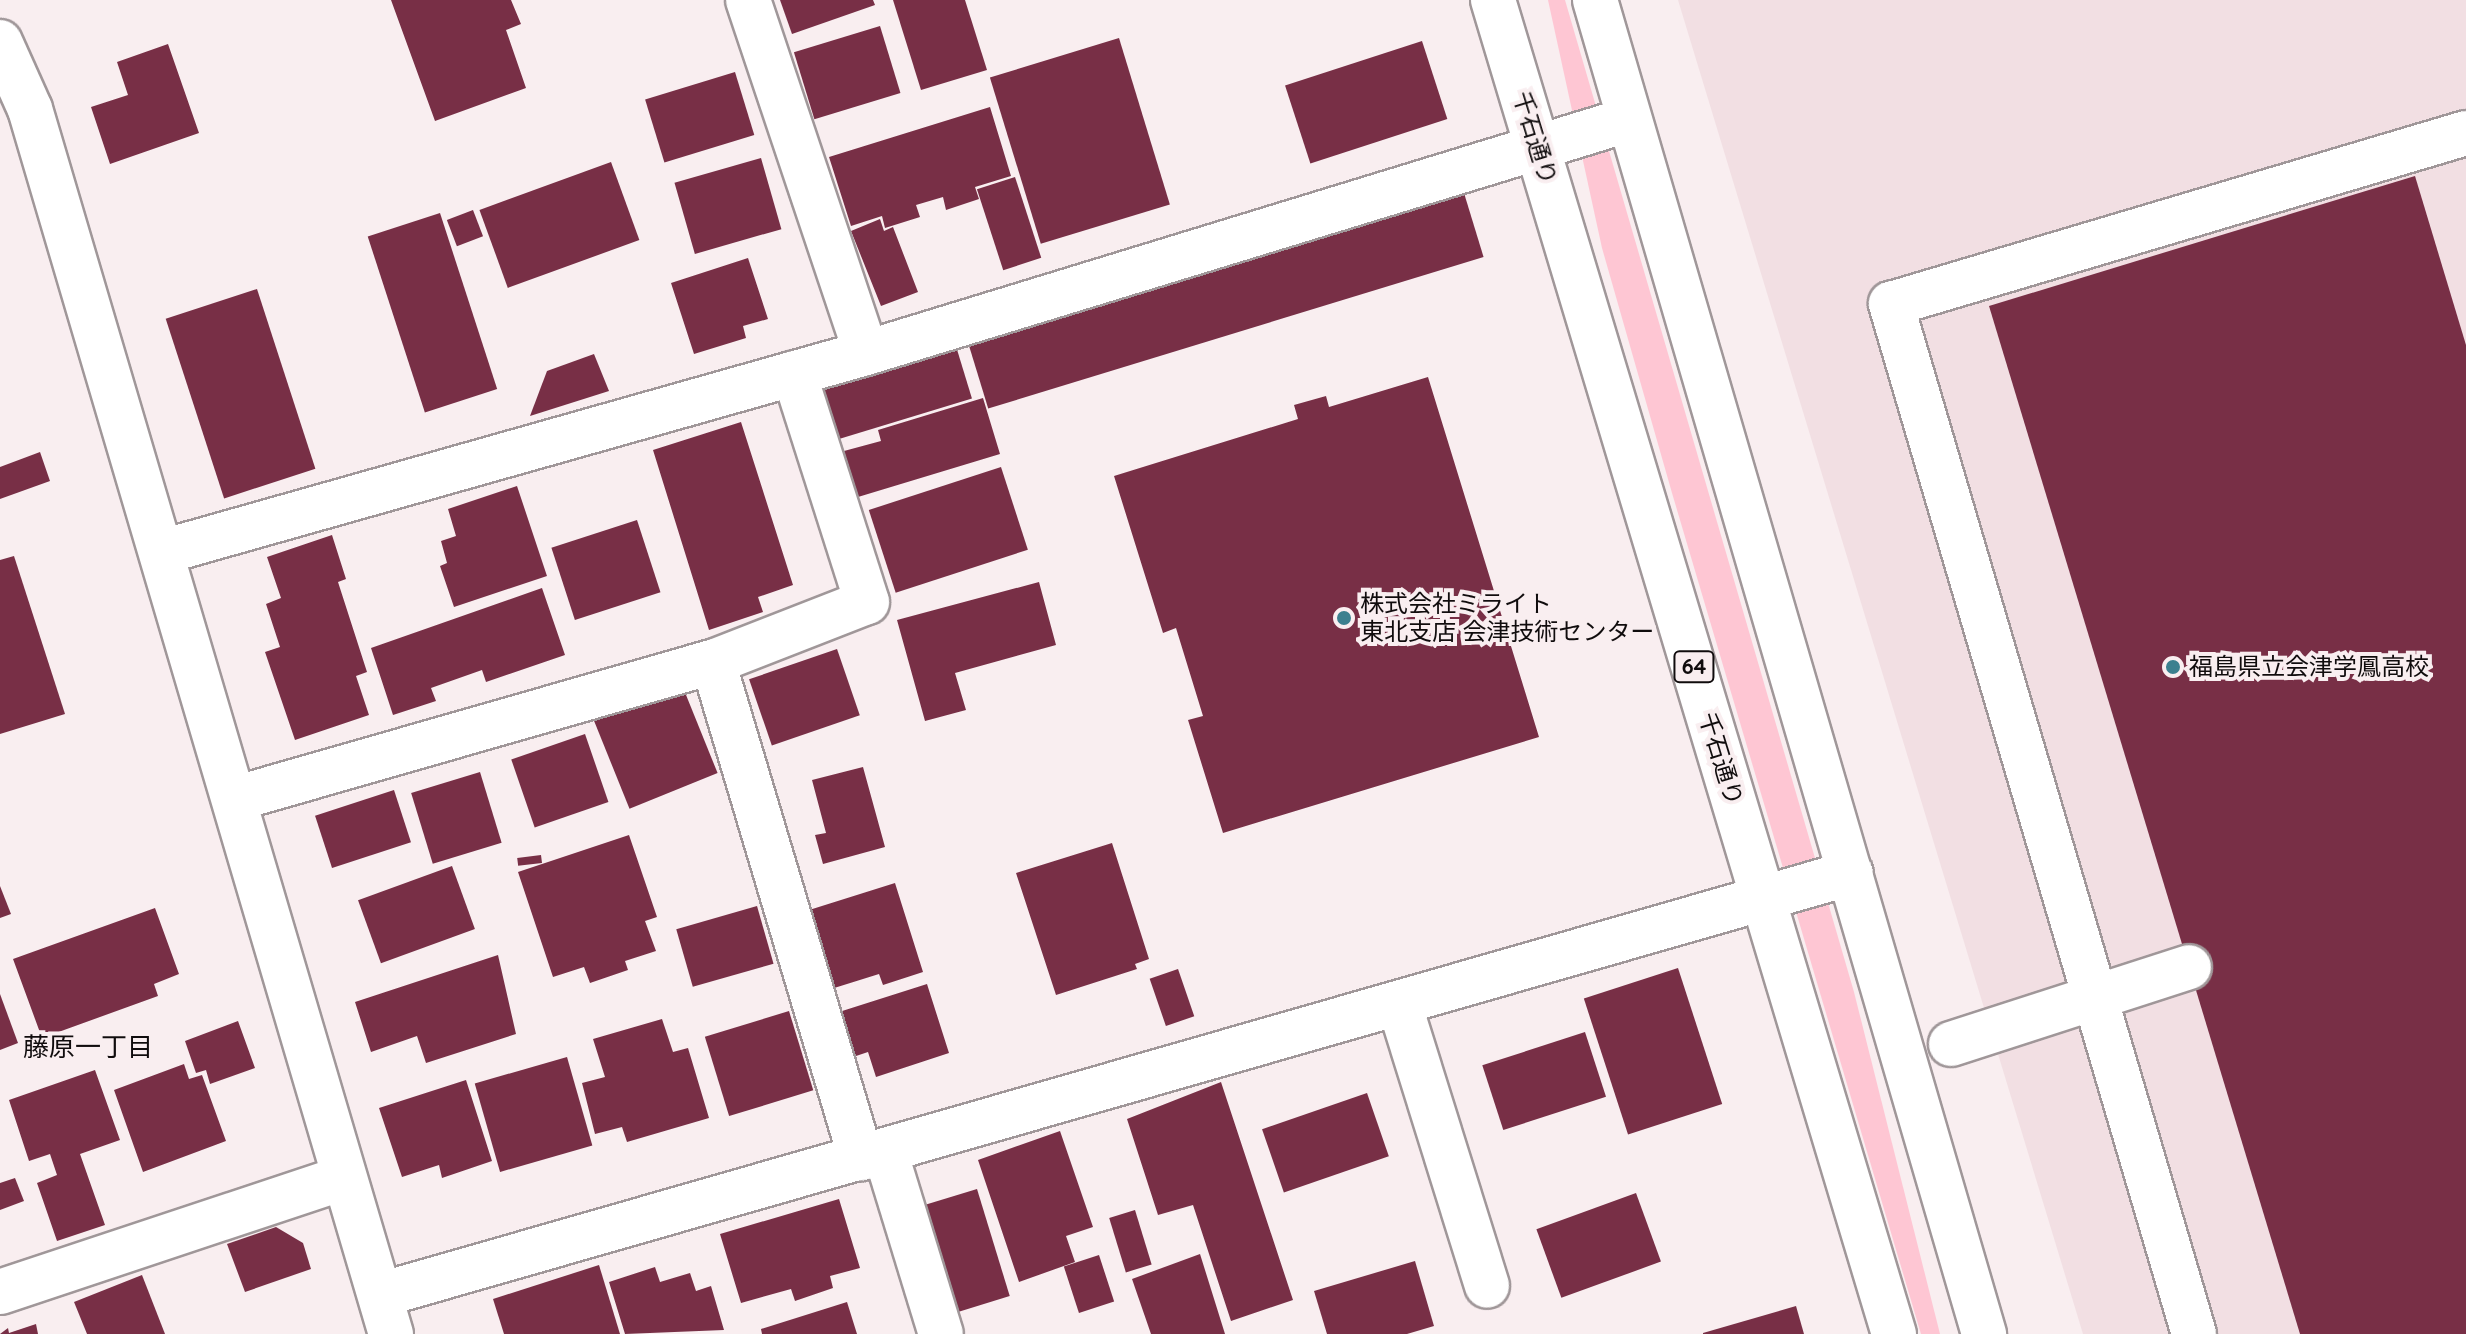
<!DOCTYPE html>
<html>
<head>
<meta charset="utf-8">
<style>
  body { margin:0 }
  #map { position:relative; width:2466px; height:1334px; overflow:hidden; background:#f9eef0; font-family:Quicksand,"Noto Sans JP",sans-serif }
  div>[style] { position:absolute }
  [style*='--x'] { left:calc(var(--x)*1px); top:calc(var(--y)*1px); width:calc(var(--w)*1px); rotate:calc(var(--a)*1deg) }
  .built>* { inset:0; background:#f2dfe3 }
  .green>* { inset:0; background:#fec6d3 }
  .building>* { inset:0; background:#782f46; transform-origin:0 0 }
  .roads { filter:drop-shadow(2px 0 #a09799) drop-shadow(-2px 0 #a09799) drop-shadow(0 2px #a09799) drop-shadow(0 -2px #a09799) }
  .minor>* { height:44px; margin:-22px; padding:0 22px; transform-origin:22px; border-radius:22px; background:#fff }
  .major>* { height:44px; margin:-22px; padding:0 22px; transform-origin:22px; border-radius:22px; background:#fff }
  .dots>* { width:22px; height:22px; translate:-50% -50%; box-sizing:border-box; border:4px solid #f9eef0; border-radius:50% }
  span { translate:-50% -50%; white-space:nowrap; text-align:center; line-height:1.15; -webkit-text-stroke:8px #f9eef0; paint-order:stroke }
  .shield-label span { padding:2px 6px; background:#f9eef0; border:2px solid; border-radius:6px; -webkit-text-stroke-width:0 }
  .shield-label { font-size:22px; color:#100c0d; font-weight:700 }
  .street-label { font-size:24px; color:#100c0d }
  .poi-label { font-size:24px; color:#100c0d }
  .left { translate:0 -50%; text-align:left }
  .neighbourhood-label { font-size:26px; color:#100c0d }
</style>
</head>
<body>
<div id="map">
  <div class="built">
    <div style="clip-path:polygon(1678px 0,2466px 0,2466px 1334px,2083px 1334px)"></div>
  </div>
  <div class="green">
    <div style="clip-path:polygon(1548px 0,1565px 0,1854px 992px,1940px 1334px,1921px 1334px,1672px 493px,1602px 248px)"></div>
  </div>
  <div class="building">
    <div style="clip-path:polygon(391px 0,511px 0,521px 24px,506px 30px,526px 88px,435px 121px)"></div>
    <div style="clip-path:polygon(780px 0,873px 0,875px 5px,792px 34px)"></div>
    <div style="clip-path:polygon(893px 0,965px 0,987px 70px,921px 90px)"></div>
    <div style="left:880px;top:26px;width:70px;height:90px;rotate:73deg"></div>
    <div style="left:1119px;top:38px;width:174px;height:135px;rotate:73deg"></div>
    <div style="left:1422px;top:41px;width:82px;height:144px;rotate:72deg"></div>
    <div style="clip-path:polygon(168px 44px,199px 133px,110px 164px,91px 107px,128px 95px,117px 62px)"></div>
    <div style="left:735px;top:72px;width:66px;height:94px;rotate:73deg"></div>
    <div style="clip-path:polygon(990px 107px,1011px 176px,975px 187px,979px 199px,946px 210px,943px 197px,916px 205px,920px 217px,885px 228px,882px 216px,851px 226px,829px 157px)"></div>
    <div style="left:761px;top:158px;width:74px;height:90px;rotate:74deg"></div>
    <div style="left:611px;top:162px;width:83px;height:140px;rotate:70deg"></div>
    <div style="clip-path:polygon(2415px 176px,2466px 345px,2466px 1334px,2300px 1334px,1989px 306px)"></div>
    <div style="left:1015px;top:177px;width:85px;height:40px;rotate:72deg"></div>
    <div style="left:1464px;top:193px;width:67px;height:518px;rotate:73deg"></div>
    <div style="left:473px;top:210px;width:28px;height:28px;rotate:69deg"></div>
    <div style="left:440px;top:213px;width:185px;height:76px;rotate:72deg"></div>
    <div style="clip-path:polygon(880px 219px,884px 231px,893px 227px,918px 292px,881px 306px,851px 231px)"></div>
    <div style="clip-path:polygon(748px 258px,768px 319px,743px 326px,746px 338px,694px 354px,671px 283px)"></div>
    <div style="left:257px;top:289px;width:189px;height:96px;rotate:72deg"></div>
    <div style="left:955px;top:343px;width:58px;height:139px;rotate:73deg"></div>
    <div style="clip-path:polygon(594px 354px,609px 391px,530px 416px,547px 371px)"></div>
    <div style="clip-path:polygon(1428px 377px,1539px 737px,1223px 833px,1188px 720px,1203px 716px,1176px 628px,1163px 633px,1114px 476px,1298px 419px,1294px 405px,1326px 396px,1329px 407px)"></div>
    <div style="clip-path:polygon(983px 398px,1000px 454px,858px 497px,844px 451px,881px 441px,878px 430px)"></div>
    <div style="clip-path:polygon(741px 422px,793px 585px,758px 597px,763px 612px,709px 630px,653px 450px)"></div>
    <div style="clip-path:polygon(40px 452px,50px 481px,0 499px,0 467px)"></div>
    <div style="left:1001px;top:467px;width:87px;height:139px;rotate:72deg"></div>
    <div style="clip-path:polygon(517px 486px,547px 576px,454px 607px,440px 566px,447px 563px,441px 541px,456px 536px,448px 509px)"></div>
    <div style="left:637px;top:520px;width:76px;height:90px;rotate:72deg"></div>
    <div style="clip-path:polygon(332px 535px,346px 579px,338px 582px,367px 672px,356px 676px,369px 715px,295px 740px,265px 652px,280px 647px,266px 604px,281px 598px,267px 557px)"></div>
    <div style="clip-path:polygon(14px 556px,65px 714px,0 734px,0 560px)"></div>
    <div style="clip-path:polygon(1039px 582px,1056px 645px,955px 673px,966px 710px,925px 721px,897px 620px)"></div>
    <div style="clip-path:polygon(542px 588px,565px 655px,486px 682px,482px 670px,431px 688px,436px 701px,393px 715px,371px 648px)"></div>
    <div style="left:837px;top:649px;width:70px;height:93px;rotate:71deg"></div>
    <div style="left:682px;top:685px;width:95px;height:95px;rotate:68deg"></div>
    <div style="left:585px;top:734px;width:72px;height:78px;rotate:71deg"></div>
    <div style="clip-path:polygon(863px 767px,885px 847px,823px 864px,815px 835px,826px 833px,812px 780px)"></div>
    <div style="left:480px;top:772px;width:74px;height:72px;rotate:73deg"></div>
    <div style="left:394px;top:790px;width:55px;height:83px;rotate:72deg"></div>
    <div style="clip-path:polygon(629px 835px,657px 917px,645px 921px,656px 951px,625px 961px,628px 970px,590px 983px,584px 967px,553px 977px,518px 872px)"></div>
    <div style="clip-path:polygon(1112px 843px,1149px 959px,1135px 964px,1137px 969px,1056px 995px,1016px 873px)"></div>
    <div style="left:541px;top:855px;width:8px;height:24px;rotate:83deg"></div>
    <div style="left:452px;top:866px;width:67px;height:100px;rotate:70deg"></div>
    <div style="clip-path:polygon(895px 883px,923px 972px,883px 985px,879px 974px,831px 989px,806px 911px)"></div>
    <div style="clip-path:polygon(0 886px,11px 914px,0 918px)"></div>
    <div style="left:757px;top:906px;width:60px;height:84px;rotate:74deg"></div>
    <div style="clip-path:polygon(155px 908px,179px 974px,154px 984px,158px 996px,42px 1038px,13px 959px)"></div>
    <div style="clip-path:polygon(498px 955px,516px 1034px,426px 1063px,417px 1036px,371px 1052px,355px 1002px)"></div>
    <div style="left:1678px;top:968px;width:143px;height:99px;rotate:72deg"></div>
    <div style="left:1178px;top:969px;width:50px;height:30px;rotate:71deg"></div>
    <div style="clip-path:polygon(927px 984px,949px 1053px,876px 1077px,868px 1052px,853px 1057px,839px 1012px)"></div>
    <div style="clip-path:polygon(0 994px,18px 1043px,0 1050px)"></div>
    <div style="left:789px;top:1011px;width:83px;height:88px;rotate:73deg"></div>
    <div style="clip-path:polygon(662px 1019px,673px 1052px,688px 1048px,709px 1118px,627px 1142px,622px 1127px,595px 1134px,582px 1083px,605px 1077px,593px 1039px)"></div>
    <div style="clip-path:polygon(238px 1021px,255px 1068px,210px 1084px,206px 1070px,196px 1073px,185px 1041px)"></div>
    <div style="left:1585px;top:1032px;width:68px;height:108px;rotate:72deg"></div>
    <div style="left:567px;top:1057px;width:92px;height:96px;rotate:74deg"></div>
    <div style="clip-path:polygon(184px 1064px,189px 1079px,202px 1075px,226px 1141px,143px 1172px,114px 1090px)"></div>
    <div style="clip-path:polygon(95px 1070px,120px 1140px,80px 1154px,105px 1225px,57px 1241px,37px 1183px,57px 1175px,50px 1154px,29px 1161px,9px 1100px)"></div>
    <div style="clip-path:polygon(466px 1080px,492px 1161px,442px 1178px,439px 1165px,402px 1177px,379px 1108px)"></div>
    <div style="clip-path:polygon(1221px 1082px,1293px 1300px,1231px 1321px,1193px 1205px,1158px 1215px,1127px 1119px)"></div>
    <div style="left:1367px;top:1093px;width:67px;height:111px;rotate:71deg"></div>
    <div style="clip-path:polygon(1060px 1131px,1093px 1227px,1066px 1236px,1075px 1262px,1019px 1282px,978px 1160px)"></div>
    <div style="clip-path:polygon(15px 1178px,24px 1201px,0 1210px,0 1183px)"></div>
    <div style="left:977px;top:1189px;width:112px;height:60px;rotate:73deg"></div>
    <div style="left:1636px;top:1193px;width:73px;height:106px;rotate:70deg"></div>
    <div style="clip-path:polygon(839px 1199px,860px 1268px,830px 1276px,833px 1288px,795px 1301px,791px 1289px,741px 1303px,720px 1234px)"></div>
    <div style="left:1135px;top:1210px;width:57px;height:27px;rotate:73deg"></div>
    <div style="clip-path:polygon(276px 1227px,303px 1243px,311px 1269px,245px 1292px,227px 1244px)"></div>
    <div style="clip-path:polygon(1200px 1254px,1225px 1334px,1151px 1334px,1132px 1279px)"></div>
    <div style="left:1099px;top:1255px;width:49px;height:37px;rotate:72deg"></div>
    <div style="clip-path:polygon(1415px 1261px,1434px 1326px,1407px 1334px,1327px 1334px,1314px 1291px)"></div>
    <div style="clip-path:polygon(599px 1265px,620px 1334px,504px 1334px,493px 1299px)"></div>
    <div style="clip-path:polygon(655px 1267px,660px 1282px,690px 1273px,696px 1291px,711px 1286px,724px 1330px,625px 1334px,609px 1282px)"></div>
    <div style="clip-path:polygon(142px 1275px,165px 1334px,87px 1334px,74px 1302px)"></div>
    <div style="clip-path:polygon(847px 1302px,857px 1334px,762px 1334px,761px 1329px)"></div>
    <div style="clip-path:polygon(1796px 1306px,1804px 1334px,1703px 1334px,1703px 1333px)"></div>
    <div style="clip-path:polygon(36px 1324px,38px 1334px,0 1334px,8px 1328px,9px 1333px)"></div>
  </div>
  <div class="roads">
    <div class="minor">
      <div style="--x:748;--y:0;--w:372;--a:71.5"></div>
      <div style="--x:0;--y:42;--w:73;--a:65.9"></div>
      <div style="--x:30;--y:109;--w:1277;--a:73.58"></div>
      <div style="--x:162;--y:552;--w:732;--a:-15.78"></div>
      <div style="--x:866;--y:353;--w:796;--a:-17.02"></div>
      <div style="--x:713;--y:662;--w:518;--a:73.39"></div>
      <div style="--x:234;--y:799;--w:498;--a:-16"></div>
      <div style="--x:713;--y:662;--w:165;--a:-21.3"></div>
      <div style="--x:867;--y:602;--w:240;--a:-107.7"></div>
      <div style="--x:1399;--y:1003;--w:296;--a:72.7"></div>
      <div style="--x:1951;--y:1044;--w:250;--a:-17.9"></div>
      <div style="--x:885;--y:1151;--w:191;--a:73"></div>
      <div style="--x:0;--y:1292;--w:361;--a:-18.4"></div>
      <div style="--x:380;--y:1295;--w:1530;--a:-16.01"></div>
      <div style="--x:2194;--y:1334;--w:1074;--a:-106.39"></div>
      <div style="--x:1891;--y:304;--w:600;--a:-16.56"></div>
    </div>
    <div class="major">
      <div style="--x:1493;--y:0;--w:1393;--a:73.27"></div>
      <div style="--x:1595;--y:0;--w:1390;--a:73.74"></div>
    </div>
  </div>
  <div class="dots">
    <div style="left:1344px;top:618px;background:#3c808f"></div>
    <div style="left:2173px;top:667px;background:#3c808f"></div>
  </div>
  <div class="shield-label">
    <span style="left:1694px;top:667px">64</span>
  </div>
  <div class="street-label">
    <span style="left:1535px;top:138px;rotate:73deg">千石通り</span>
    <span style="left:1721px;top:759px;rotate:73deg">千石通り</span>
  </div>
  <div class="poi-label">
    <span class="left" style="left:1360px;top:618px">株式会社ミライト<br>東北支店 会津技術センター</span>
    <span class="left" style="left:2189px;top:667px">福島県立会津学鳳高校</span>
  </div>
  <div class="neighbourhood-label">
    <span style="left:88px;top:1047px">藤原一丁目</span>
  </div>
</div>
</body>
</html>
